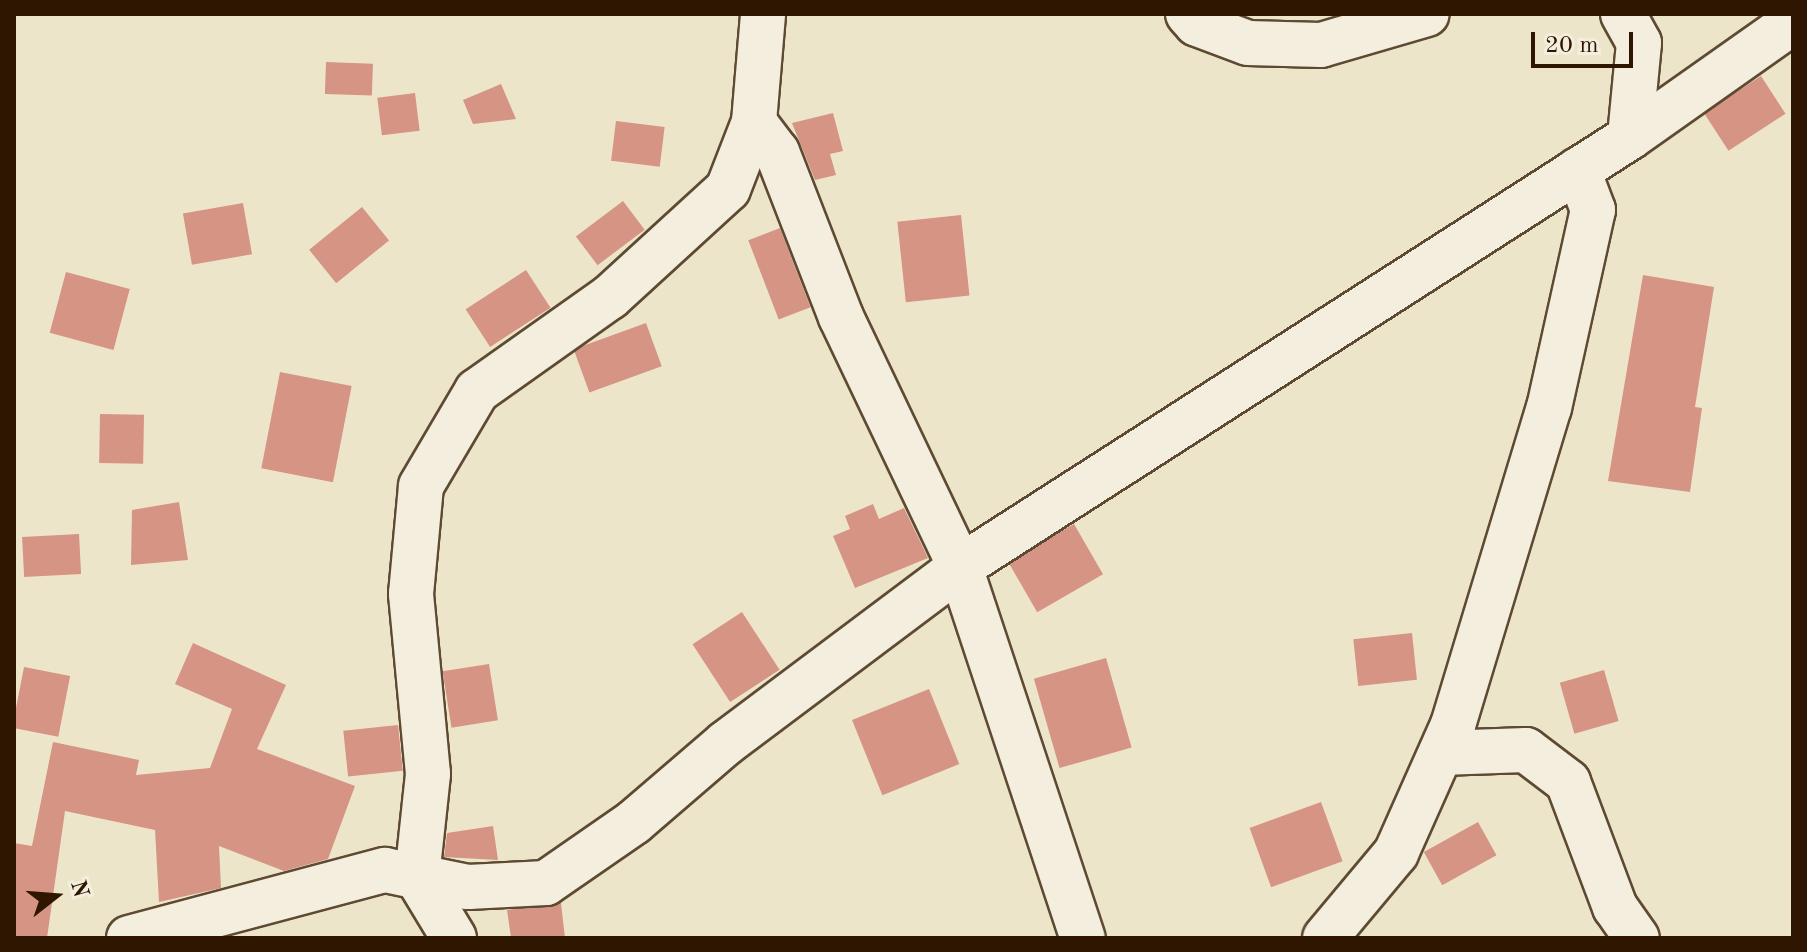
<!DOCTYPE html>
<html>
<head>
<meta charset="utf-8">
<style>
  body { margin:0 }
  #map { position:relative; width:1807px; height:952px; overflow:hidden; background:#ede5ca; font-family:"Old Standard TT",serif }
  div>[style] { position:absolute }
  [style*='--x'] { left:calc(var(--x)*1px); top:calc(var(--y)*1px); width:calc(var(--w)*1px); rotate:calc(var(--a)*1deg) }
  .building>* { inset:0; background:#d59484; transform-origin:0 0 }
  .roads { filter:drop-shadow(2px 0 #5e4a32) drop-shadow(-2px 0 #5e4a32) drop-shadow(0 2px #5e4a32) drop-shadow(0 -2px #5e4a32) }
  .minor>* { height:44px; margin:-22px; padding:0 22px; transform-origin:22px; border-radius:22px; background:#f3eedd }
  span { translate:-50% -50%; white-space:nowrap; text-align:center; line-height:1.15; -webkit-text-stroke:6px #f3eedd; paint-order:stroke }
  .frame { position:absolute; inset:0; border:16px solid #2e1600; pointer-events:none }
  .north { position:absolute; left:16px; top:856px; width:80px; height:80px; -webkit-text-stroke:6px #f3eedd; paint-order:stroke; rotate:73deg; font-size:22px; font-weight:700; line-height:32px; text-align:center; color:#2e1600 }
  .north::after { content:''; display:block; margin:auto; width:28px; height:36px; background:#2e1600; clip-path:polygon(50% 0,100% 100%,50% 72%,0 100%) }
  .scale { position:absolute; left:1531px; top:32px; width:102px; height:36px; box-sizing:border-box; border:4px solid #2e1600; border-top:0; padding-left:10px; font-size:24px; line-height:28px; white-space:nowrap; color:#2e1600; -webkit-text-stroke:6px #f3eedd; paint-order:stroke }
</style>
</head>
<body>
<div id="map">
  <div class="building">
    <div style="left:326px;top:62px;width:47px;height:32px;rotate:2deg"></div>
    <div style="left:1761px;top:76px;width:45px;height:68px;rotate:57deg"></div>
    <div style="clip-path:polygon(501px 84px,516px 119px,473px 124px,463px 100px)"></div>
    <div style="left:415px;top:93px;width:38px;height:38px;rotate:83deg"></div>
    <div style="clip-path:polygon(833px 113px,843px 151px,830px 154px,836px 175px,815px 180px,792px 123px)"></div>
    <div style="left:616px;top:121px;width:49px;height:40px;rotate:7deg"></div>
    <div style="left:623px;top:201px;width:36px;height:59px;rotate:53deg"></div>
    <div style="left:243px;top:203px;width:52px;height:61px;rotate:80deg"></div>
    <div style="left:362px;top:207px;width:43px;height:68px;rotate:51deg"></div>
    <div style="left:961px;top:215px;width:81px;height:64px;rotate:84deg"></div>
    <div style="left:780px;top:228px;width:85px;height:34px;rotate:69deg"></div>
    <div style="left:526px;top:270px;width:45px;height:72px;rotate:57deg"></div>
    <div style="left:66px;top:272px;width:66px;height:63px;rotate:15deg"></div>
    <div style="clip-path:polygon(1643px 275px,1714px 287px,1695px 407px,1702px 408px,1690px 492px,1608px 481px)"></div>
    <div style="left:646px;top:323px;width:46px;height:77px;rotate:70deg"></div>
    <div style="left:280px;top:372px;width:73px;height:98px;rotate:11deg"></div>
    <div style="left:100px;top:414px;width:44px;height:49px;rotate:1deg"></div>
    <div style="clip-path:polygon(179px 502px,188px 560px,131px 565px,132px 510px)"></div>
    <div style="clip-path:polygon(873px 504px,879px 519px,904px 508px,928px 558px,855px 588px,833px 536px,850px 529px,845px 516px)"></div>
    <div style="left:1074px;top:524px;width:58px;height:76px;rotate:60deg"></div>
    <div style="left:79px;top:534px;width:40px;height:57px;rotate:87deg"></div>
    <div style="left:742px;top:612px;width:69px;height:59px;rotate:57deg"></div>
    <div style="left:1412px;top:633px;width:47px;height:59px;rotate:84deg"></div>
    <div style="clip-path:polygon(193px 643px,286px 685px,257px 749px,355px 786px,328px 859px,284px 871px,219px 846px,221px 888px,159px 902px,155px 830px,65px 811px,47px 938px,14px 938px,14px 843px,32px 846px,53px 742px,139px 760px,136px 775px,210px 768px,232px 709px,175px 684px)"></div>
    <div style="left:1106px;top:658px;width:93px;height:75px;rotate:74deg"></div>
    <div style="left:489px;top:664px;width:57px;height:47px;rotate:81deg"></div>
    <div style="left:24px;top:667px;width:47px;height:62px;rotate:11deg"></div>
    <div style="left:1604px;top:670px;width:53px;height:46px;rotate:74deg"></div>
    <div style="left:929px;top:689px;width:81px;height:83px;rotate:68deg"></div>
    <div style="left:398px;top:725px;width:46px;height:55px;rotate:84deg"></div>
    <div style="left:1321px;top:802px;width:63px;height:76px;rotate:70deg"></div>
    <div style="left:1478px;top:822px;width:38px;height:62px;rotate:61deg"></div>
    <div style="clip-path:polygon(493px 826px,498px 860px,444px 857px,447px 833px)"></div>
    <div style="clip-path:polygon(561px 903px,565px 938px,511px 938px,507px 910px)"></div>
  </div>
  <div class="roads">
    <div class="minor">
      <div style="--x:1188;--y:14;--w:13;--a:48"></div>
      <div style="--x:1197;--y:24;--w:54;--a:20.4"></div>
      <div style="--x:1248;--y:43;--w:73;--a:1.6"></div>
      <div style="--x:1321;--y:45;--w:110;--a:-16.3"></div>
      <div style="--x:1623;--y:14;--w:33;--a:61"></div>
      <div style="--x:1639;--y:43;--w:94;--a:95.5"></div>
      <div style="--x:754;--y:122;--w:38;--a:53"></div>
      <div style="--x:777;--y:152;--w:177;--a:68.8"></div>
      <div style="--x:841;--y:317;--w:277;--a:64.5"></div>
      <div style="--x:960;--y:567;--w:391;--a:71.7"></div>
      <div style="--x:1441;--y:753;--w:85;--a:-2"></div>
      <div style="--x:1526;--y:750;--w:53;--a:37.3"></div>
      <div style="--x:1568;--y:782;--w:134;--a:69.4"></div>
      <div style="--x:1615;--y:907;--w:38;--a:55"></div>
      <div style="--x:129;--y:938;--w:265;--a:-14.9"></div>
      <div style="--x:385;--y:870;--w:85;--a:11.6"></div>
      <div style="--x:468;--y:887;--w:78;--a:-2.9"></div>
      <div style="--x:546;--y:883;--w:107;--a:-34.7"></div>
      <div style="--x:634;--y:822;--w:121;--a:-40.7"></div>
      <div style="--x:726;--y:743;--w:293;--a:-36.9"></div>
      <div style="--x:960;--y:567;--w:796;--a:-32.69"></div>
      <div style="--x:1630;--y:137;--w:199;--a:-35.2"></div>
      <div style="--x:454;--y:938;--w:71;--a:-121.2"></div>
      <div style="--x:417;--y:877;--w:104;--a:-83.9"></div>
      <div style="--x:428;--y:774;--w:181;--a:-95.4"></div>
      <div style="--x:411;--y:594;--w:108;--a:-84.7"></div>
      <div style="--x:421;--y:486;--w:110;--a:-59.5"></div>
      <div style="--x:477;--y:391;--w:163;--a:-35.3"></div>
      <div style="--x:610;--y:297;--w:160;--a:-42.5"></div>
      <div style="--x:728;--y:189;--w:72;--a:-68.8"></div>
      <div style="--x:754;--y:122;--w:108;--a:-85.2"></div>
      <div style="--x:1325;--y:938;--w:111;--a:-50.1"></div>
      <div style="--x:1396;--y:853;--w:140;--a:-66"></div>
      <div style="--x:1453;--y:725;--w:331;--a:-73.2"></div>
      <div style="--x:1549;--y:408;--w:203;--a:-77.5"></div>
      <div style="--x:1593;--y:210;--w:43;--a:-110.6"></div>
    </div>
  </div>
  <div class="frame"></div>
  <div class="north">N</div>
  <div class="scale">20 m</div>
</div>
</body>
</html>
